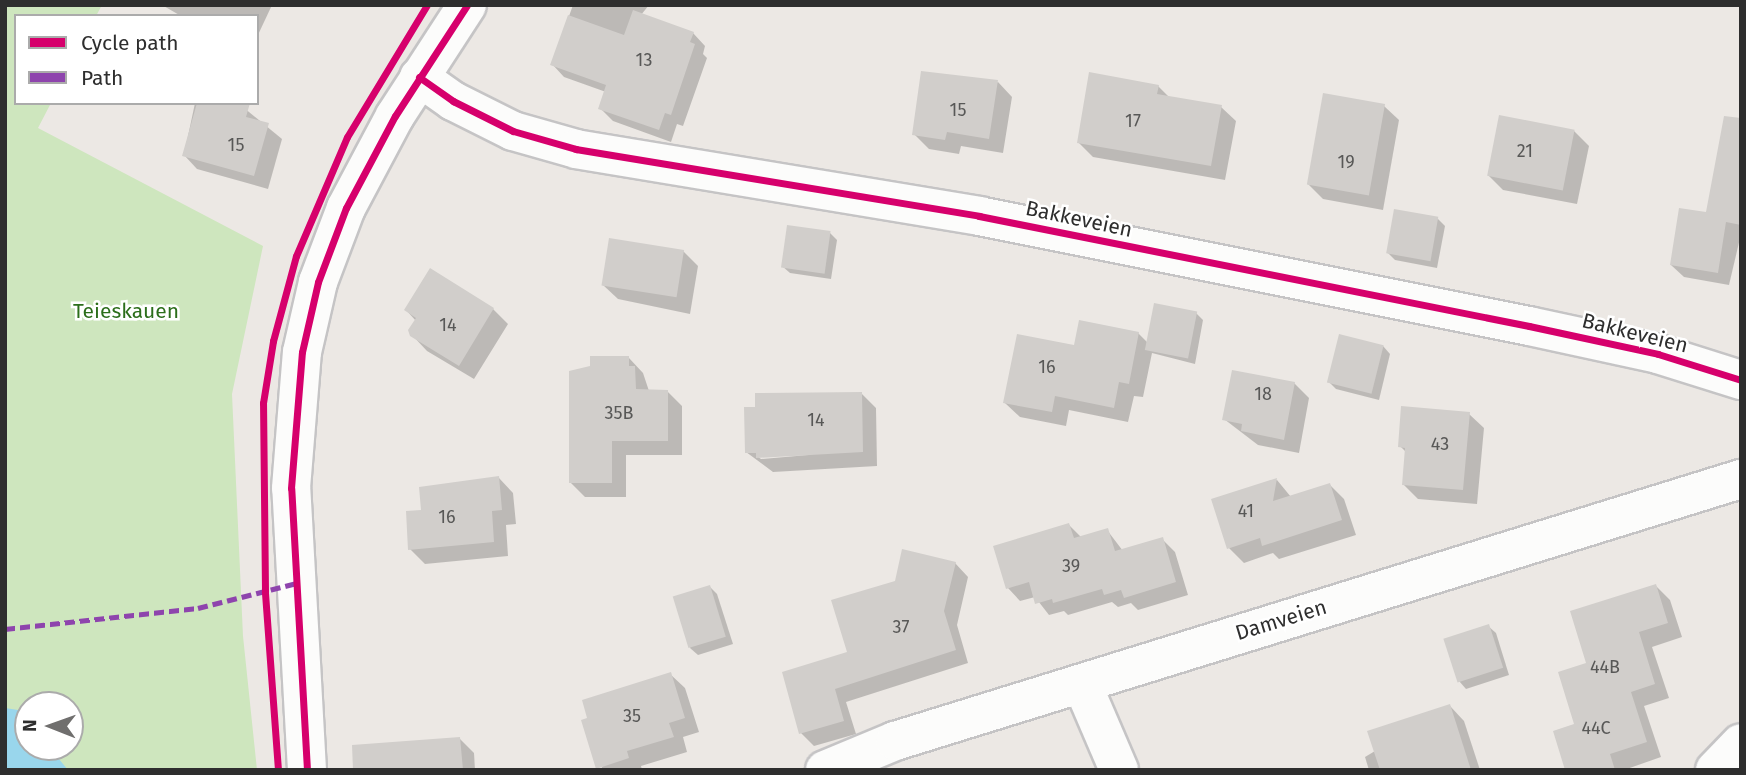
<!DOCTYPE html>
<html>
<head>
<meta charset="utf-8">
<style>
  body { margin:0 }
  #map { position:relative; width:1746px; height:775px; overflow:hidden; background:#ece8e4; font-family:"Fira Sans",sans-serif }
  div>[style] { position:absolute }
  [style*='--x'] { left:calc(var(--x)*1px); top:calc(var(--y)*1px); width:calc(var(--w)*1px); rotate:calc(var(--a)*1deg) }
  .green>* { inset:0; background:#cee6be }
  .water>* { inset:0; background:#99d6ec }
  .shadow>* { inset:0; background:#0003 }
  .building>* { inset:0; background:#d1cecb; transform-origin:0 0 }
  .roads { filter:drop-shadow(2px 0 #c5c4c5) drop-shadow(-2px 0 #c5c4c5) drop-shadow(0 2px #c5c4c5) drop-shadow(0 -2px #c5c4c5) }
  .minor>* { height:38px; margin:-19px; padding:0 19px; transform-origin:19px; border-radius:19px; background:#fcfcfb }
  .quiet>* { height:5px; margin-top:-2.5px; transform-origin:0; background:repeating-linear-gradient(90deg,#8e44ad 0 10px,transparent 0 15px) }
  .cycleway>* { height:7px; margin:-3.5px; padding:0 3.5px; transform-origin:3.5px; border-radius:3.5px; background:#d6006c }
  span { translate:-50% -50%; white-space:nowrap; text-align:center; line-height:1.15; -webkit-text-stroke:5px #fff; paint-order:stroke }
  .number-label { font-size:18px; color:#585857 }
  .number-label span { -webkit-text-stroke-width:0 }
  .street-label { font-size:21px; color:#2e2e2e }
  .park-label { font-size:21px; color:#2c6e1b }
  .frame { position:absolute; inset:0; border:7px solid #2e2e2e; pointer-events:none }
  .legend { position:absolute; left:14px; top:14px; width:245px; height:91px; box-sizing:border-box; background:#fff; border:2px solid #ababab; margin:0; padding:9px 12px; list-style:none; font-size:21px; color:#2e2e2e }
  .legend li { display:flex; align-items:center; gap:14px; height:35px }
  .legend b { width:35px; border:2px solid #ababab }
  .north { position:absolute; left:14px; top:691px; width:70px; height:70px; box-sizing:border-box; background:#fff; border:2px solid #ababab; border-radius:50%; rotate:271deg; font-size:19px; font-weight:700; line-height:28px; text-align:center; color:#2e2e2e }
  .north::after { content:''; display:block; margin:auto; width:24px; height:32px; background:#706f6e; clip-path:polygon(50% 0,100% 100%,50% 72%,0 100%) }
</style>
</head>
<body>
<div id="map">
  <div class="green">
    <div style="clip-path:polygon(evenodd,5px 5px,102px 5px,96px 16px,16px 16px,16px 103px,51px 103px,38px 128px,263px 246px,232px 394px,243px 636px,257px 770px,5px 770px,5px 5px,28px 705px,70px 705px,70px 747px,28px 747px,28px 705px)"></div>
  </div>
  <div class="water">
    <div style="clip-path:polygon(5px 708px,18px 710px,28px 722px,28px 747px,49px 747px,68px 770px,5px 770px)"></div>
  </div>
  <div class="shadow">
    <div style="clip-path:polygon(162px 5px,272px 5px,257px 37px,257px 16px,181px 16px)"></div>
    <div style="clip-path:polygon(573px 5px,649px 5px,641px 15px,693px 33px,705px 46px,703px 54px,707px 58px,683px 126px,677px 124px,671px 142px,613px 121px,600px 108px,606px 92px,564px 77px,552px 64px)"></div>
    <div style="clip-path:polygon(998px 82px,1012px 97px,1003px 153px,961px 146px,959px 154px,929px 149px,914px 134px)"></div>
    <div style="clip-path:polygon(1158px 86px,1169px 97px,1221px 107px,1236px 121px,1225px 180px,1093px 157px,1078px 142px)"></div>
    <div style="clip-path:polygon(195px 103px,238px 103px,282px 139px,268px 189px,197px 169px,184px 155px)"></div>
    <div style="clip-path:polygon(1384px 106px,1399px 120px,1383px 210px,1323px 199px,1308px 184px)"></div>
    <div style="clip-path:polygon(1574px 131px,1589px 146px,1577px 204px,1503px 190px,1488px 175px)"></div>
    <div style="clip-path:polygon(1741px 160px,1741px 234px,1729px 285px,1684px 277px,1671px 265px)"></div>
    <div style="clip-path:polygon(1437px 218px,1445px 226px,1437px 268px,1395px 260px,1388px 253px)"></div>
    <div style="clip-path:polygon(830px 233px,837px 240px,831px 279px,790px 273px,782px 266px)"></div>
    <div style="clip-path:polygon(683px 251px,698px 266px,690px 314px,618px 299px,603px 285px)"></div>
    <div style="clip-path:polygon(430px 270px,493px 309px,508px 324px,474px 379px,427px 351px,412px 335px,416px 321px,406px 310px)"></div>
    <div style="clip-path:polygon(1196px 313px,1203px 320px,1195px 364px,1152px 353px,1143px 397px,1134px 396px,1128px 422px,1069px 410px,1066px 426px,1020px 417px,1005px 403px,1076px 347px,1138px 333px,1149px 344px)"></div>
    <div style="clip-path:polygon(1383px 346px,1390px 354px,1379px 400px,1336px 389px,1329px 382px)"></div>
    <div style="clip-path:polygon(629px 358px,643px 373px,649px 391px,667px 391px,682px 406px,682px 455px,626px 455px,626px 497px,585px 497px,570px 482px)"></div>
    <div style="clip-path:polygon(1294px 383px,1309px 398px,1299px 453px,1258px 445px,1224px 419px)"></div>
    <div style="clip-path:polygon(evenodd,861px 393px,876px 408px,877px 466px,773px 472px,746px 452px,861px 393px,808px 455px,761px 459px,757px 456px,808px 455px)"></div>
    <div style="clip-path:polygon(1469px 414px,1484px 428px,1477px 504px,1418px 499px,1404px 485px,1407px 453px,1400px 446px)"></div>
    <div style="clip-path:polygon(499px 478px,513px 493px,516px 524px,506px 525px,508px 556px,425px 564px,410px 549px,423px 511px)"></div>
    <div style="clip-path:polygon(1277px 480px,1291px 497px,1330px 485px,1344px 499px,1356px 535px,1279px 559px,1273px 553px,1244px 563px,1229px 548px,1213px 500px)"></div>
    <div style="clip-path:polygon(1069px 525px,1082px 538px,1107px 530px,1123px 551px,1162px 539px,1175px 552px,1188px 595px,1138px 610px,1131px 603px,1118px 607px,1112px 602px,1068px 615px,1064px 611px,1049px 615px,1035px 597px,1020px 601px,1008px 588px)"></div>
    <div style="clip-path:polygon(955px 563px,968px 577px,957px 625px,968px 663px,846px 702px,856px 734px,814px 746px,801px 733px,849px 653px)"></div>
    <div style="clip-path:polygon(1655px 585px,1670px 600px,1682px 637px,1652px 647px,1669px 698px,1644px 706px,1661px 757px,1624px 770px,1566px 770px,1588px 664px)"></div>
    <div style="clip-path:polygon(710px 587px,717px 594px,733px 644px,698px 655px,690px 648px)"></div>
    <div style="clip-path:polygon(1488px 626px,1496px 633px,1509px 675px,1466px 689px,1459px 681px)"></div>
    <div style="clip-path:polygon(670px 674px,685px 688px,699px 732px,683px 737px,687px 752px,641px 766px,642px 770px,600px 770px)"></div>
    <div style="clip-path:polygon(1450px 706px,1464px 721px,1480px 770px,1369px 770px,1365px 757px)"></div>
    <div style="clip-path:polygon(459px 738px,474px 753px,475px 770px,399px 770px)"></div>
  </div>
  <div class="building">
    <div style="clip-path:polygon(633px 10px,694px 32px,690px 42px,695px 44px,671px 115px,665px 113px,659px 130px,598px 109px,606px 85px,550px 65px,568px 15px,624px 35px)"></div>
    <div style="clip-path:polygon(921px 71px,998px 80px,989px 139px,947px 132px,945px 140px,912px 135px)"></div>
    <div style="clip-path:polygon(1089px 72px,1159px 85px,1157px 94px,1222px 105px,1211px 166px,1077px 143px)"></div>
    <div style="left:1323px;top:93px;width:63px;height:93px;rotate:10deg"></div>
    <div style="clip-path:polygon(197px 103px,250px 103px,246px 117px,269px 123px,254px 176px,182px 156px)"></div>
    <div style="left:1499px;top:115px;width:77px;height:62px;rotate:11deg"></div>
    <div style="clip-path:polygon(1724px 116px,1741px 118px,1741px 225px,1726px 222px,1718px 273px,1670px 265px,1679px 208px,1706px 212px)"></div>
    <div style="left:1394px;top:209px;width:45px;height:45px;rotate:10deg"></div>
    <div style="left:787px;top:225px;width:44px;height:43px;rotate:8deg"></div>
    <div style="left:609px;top:238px;width:76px;height:48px;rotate:9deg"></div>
    <div style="clip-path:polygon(430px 268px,494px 308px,459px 366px,410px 336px,408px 330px,416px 318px,404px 310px)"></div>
    <div style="left:1154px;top:303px;width:44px;height:48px;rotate:11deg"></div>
    <div style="clip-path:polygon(1079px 320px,1139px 332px,1129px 384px,1119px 382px,1114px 408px,1055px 396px,1052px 412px,1003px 403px,1017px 334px,1074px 345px)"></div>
    <div style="left:1339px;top:334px;width:46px;height:50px;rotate:14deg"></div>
    <div style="clip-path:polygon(590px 356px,629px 356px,629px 366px,635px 366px,636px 389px,668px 390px,668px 441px,612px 441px,612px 483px,569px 483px,569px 371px,590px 366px)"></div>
    <div style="clip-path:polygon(1232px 370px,1295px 382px,1284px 440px,1241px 431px,1242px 424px,1222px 420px)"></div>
    <div style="clip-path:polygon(862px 392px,863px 452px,756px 458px,756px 453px,745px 453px,744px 407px,755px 407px,755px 393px)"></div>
    <div style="clip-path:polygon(1401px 406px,1470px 412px,1463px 490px,1402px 485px,1405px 448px,1398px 447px)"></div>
    <div style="clip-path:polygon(499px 476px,502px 510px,492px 511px,494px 542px,408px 550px,406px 511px,421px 510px,419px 487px)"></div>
    <div style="clip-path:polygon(1277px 478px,1273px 501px,1330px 483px,1342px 520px,1262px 546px,1260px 538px,1227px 549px,1211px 499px)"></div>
    <div style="clip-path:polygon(1069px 523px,1074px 538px,1108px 528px,1115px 551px,1163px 537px,1176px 582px,1124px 598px,1121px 590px,1104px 595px,1102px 589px,1053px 603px,1052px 599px,1035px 604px,1029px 582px,1006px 589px,993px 546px)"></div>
    <div style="clip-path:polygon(902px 549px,956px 562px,944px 611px,956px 650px,835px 689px,844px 721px,799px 734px,782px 672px,847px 652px,831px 600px,895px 581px)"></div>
    <div style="clip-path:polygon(1656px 584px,1668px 623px,1639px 632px,1655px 684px,1631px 692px,1647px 742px,1610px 754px,1615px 770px,1565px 770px,1553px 731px,1574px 724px,1558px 672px,1586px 663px,1570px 611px)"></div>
    <div style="left:710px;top:585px;width:54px;height:39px;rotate:73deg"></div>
    <div style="left:1489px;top:624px;width:46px;height:48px;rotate:72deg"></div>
    <div style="clip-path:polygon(671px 672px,685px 718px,669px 723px,674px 737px,627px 751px,629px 758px,596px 769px,581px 720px,587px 718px,582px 700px)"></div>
    <div style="clip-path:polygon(1450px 704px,1471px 770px,1380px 770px,1367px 731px)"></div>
    <div style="clip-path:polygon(460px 737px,463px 770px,353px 770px,352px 745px)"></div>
  </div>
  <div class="roads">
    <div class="minor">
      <div style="--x:419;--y:77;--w:42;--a:35.2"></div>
      <div style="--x:453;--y:101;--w:67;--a:26.6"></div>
      <div style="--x:513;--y:131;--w:66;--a:15.9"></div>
      <div style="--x:576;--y:149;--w:409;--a:9.4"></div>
      <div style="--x:979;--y:216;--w:561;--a:11.31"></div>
      <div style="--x:1529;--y:326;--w:132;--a:12.2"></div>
      <div style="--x:1658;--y:354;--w:87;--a:17.4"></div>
      <div style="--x:1083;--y:686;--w:91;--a:66.8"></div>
      <div style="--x:307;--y:770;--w:282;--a:-93.2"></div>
      <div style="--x:291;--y:488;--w:136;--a:-85.4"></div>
      <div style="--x:302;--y:352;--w:72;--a:-77.1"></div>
      <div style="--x:318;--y:282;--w:79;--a:-69.3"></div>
      <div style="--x:346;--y:208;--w:104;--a:-62"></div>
      <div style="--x:395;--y:116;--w:132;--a:-57"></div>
      <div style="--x:825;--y:770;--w:76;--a:-22.5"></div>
      <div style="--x:895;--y:741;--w:886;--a:-17.21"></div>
      <div style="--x:1715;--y:770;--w:37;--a:-46"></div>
    </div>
  </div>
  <div class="quiet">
    <div style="--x:5;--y:629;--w:194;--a:-6.2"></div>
    <div style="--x:198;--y:608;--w:102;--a:-14.2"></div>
  </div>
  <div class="cycleway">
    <div style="--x:419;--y:77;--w:42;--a:35.2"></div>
    <div style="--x:453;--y:101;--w:67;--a:26.6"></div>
    <div style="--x:513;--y:131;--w:66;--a:15.9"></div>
    <div style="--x:576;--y:149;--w:409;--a:9.4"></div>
    <div style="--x:979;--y:216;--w:561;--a:11.31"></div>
    <div style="--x:1529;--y:326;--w:132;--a:12.2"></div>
    <div style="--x:1658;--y:354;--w:87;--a:17.4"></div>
    <div style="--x:278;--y:770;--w:179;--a:-94.2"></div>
    <div style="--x:265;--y:591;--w:188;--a:-90.6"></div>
    <div style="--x:263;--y:403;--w:63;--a:-80.8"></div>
    <div style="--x:273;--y:341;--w:88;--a:-74.9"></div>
    <div style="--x:296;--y:256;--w:129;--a:-66.8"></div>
    <div style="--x:347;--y:137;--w:154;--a:-58.8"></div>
    <div style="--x:307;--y:770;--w:282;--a:-93.2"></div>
    <div style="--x:291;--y:488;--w:136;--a:-85.4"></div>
    <div style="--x:302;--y:352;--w:72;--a:-77.1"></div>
    <div style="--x:318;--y:282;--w:79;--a:-69.3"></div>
    <div style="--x:346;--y:208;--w:104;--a:-62"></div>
    <div style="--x:395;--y:116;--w:132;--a:-57"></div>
  </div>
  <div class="number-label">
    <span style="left:644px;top:60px">13</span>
    <span style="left:958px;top:110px">15</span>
    <span style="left:1133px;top:121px">17</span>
    <span style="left:236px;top:145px">15</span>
    <span style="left:1525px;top:151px">21</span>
    <span style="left:1346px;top:162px">19</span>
    <span style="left:448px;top:325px">14</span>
    <span style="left:1047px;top:367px">16</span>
    <span style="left:1263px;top:394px">18</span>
    <span style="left:619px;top:413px">35B</span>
    <span style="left:816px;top:420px">14</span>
    <span style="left:1440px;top:444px">43</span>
    <span style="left:1246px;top:511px">41</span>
    <span style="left:447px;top:517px">16</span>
    <span style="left:1071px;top:566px">39</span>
    <span style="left:901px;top:627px">37</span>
    <span style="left:1605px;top:667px">44B</span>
    <span style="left:632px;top:716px">35</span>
    <span style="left:1596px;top:728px">44C</span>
  </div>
  <div class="street-label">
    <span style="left:1079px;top:219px;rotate:12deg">Bakkeveien</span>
    <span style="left:1635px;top:333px;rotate:14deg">Bakkeveien</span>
    <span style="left:1281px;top:620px;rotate:-17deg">Damveien</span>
  </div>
  <div class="park-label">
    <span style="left:126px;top:311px">Teieskauen</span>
  </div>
  <div class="frame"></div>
  <ul class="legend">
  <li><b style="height:9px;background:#d6006c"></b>Cycle path</li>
  <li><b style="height:9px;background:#8e44ad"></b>Path</li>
  </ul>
  <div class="north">N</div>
</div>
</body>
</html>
